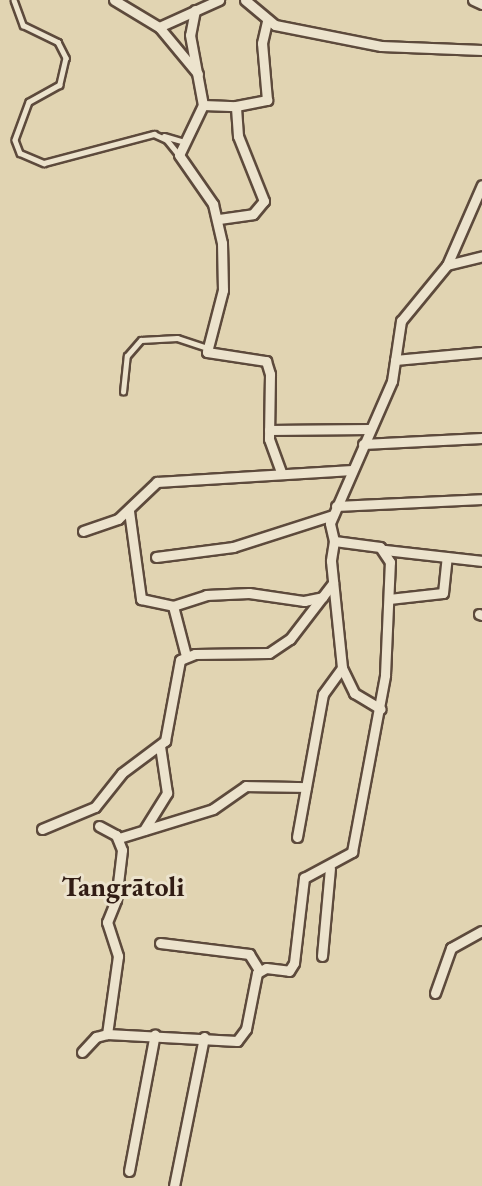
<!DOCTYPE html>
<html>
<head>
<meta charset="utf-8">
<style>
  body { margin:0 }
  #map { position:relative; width:482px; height:1186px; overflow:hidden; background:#e1d4b2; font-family:"EB Garamond",serif }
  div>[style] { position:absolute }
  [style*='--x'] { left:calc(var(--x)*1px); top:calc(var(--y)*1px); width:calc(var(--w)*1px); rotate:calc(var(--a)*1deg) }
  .roads { filter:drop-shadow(2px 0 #5d4a3c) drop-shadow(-2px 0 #5d4a3c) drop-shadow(0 2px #5d4a3c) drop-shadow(0 -2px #5d4a3c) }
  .service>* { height:4.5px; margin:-2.25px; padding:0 2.25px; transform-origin:2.25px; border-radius:2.25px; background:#ece3cd }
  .minor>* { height:9px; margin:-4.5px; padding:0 4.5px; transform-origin:4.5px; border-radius:4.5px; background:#ece3cd }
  span { translate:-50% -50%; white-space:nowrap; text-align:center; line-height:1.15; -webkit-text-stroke:6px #ece3cd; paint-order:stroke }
  .district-label { font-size:28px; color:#311c14; font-weight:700 }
</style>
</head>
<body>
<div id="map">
  <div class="roads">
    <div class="service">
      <div style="--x:14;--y:0;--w:27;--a:70"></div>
      <div style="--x:23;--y:25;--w:39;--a:26"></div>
      <div style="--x:58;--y:42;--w:18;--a:63"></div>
      <div style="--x:66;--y:58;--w:28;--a:103"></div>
      <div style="--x:60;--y:85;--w:35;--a:151"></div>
      <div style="--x:29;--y:102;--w:40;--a:110.2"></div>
      <div style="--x:15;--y:140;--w:14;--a:69"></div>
      <div style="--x:20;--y:153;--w:26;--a:23"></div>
      <div style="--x:44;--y:163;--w:114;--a:-14.8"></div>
      <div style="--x:154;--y:134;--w:14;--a:25"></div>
      <div style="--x:167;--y:140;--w:19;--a:51"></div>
      <div style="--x:164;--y:136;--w:19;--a:16"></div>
      <div style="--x:123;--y:392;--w:36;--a:-84"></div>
      <div style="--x:127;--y:356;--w:21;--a:-49"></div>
      <div style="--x:141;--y:340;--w:36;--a:-3"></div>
      <div style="--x:177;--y:338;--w:32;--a:18"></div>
    </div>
    <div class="minor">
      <div style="--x:114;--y:0;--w:52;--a:31"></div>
      <div style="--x:159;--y:27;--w:61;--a:50.3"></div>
      <div style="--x:245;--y:0;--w:39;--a:40"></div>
      <div style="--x:275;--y:25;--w:108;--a:11.2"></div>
      <div style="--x:381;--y:46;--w:101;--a:2.3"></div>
      <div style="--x:473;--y:0;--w:10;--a:24"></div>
      <div style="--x:195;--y:10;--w:25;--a:101"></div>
      <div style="--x:190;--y:35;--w:71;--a:79.5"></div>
      <div style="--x:203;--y:105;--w:55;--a:115.6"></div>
      <div style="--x:179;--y:155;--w:60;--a:55.2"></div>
      <div style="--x:213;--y:204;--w:40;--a:77"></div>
      <div style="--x:222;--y:243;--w:47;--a:88.8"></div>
      <div style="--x:223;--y:290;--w:64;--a:104.5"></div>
      <div style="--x:207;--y:352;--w:60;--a:8.7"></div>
      <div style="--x:266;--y:361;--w:14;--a:73"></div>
      <div style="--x:270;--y:374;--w:65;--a:90.9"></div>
      <div style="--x:269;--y:439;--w:37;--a:70"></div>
      <div style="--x:159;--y:27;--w:66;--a:-24.2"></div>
      <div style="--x:203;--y:105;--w:33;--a:2"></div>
      <div style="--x:236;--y:106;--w:32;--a:-11"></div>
      <div style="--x:267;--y:100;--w:57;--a:-95"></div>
      <div style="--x:262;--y:43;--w:22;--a:-77"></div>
      <div style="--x:219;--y:219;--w:34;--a:-8"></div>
      <div style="--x:253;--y:214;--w:17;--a:-50"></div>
      <div style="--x:264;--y:201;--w:70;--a:-111.8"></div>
      <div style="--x:238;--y:136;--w:30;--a:-94"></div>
      <div style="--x:447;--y:265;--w:36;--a:-14"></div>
      <div style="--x:395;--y:360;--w:87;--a:-5.3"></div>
      <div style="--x:269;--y:430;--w:101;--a:-0.6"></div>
      <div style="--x:363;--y:444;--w:119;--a:-2.9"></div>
      <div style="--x:336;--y:506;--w:146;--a:-2.7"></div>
      <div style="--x:129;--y:511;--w:89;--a:82.2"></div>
      <div style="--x:141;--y:599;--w:33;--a:12"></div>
      <div style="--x:173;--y:606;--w:52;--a:75.4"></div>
      <div style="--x:83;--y:531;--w:37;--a:-19"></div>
      <div style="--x:118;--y:519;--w:54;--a:-43.5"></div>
      <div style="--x:157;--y:482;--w:195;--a:-3.5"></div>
      <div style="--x:334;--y:541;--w:20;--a:99"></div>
      <div style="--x:331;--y:561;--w:108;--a:84.1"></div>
      <div style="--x:342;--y:668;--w:28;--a:64"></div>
      <div style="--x:354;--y:693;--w:31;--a:31"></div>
      <div style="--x:385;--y:550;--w:98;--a:6.5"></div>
      <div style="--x:156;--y:557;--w:78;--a:-7.4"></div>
      <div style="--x:233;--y:547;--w:105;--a:-17.7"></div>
      <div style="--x:389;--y:599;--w:54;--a:-6.3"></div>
      <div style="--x:443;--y:593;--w:36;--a:-84"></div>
      <div style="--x:173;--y:606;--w:35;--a:-18"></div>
      <div style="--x:206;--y:595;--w:43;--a:-2.7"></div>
      <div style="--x:249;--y:593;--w:56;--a:8.3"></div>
      <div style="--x:304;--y:601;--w:19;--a:-12"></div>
      <div style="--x:479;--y:614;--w:3;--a:18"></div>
      <div style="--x:99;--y:826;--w:19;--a:28"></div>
      <div style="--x:116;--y:835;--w:16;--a:68"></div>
      <div style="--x:122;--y:850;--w:50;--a:96.8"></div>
      <div style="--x:116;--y:900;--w:24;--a:112"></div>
      <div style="--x:107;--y:922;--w:36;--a:72"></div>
      <div style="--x:118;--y:956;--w:79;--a:98"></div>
      <div style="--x:42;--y:829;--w:57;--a:-22.5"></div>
      <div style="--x:95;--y:807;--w:43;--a:-51.5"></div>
      <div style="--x:122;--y:773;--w:54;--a:-36.7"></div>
      <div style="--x:165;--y:741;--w:82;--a:-79.5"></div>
      <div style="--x:180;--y:660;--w:16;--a:-22"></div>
      <div style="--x:195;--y:654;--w:74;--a:-0.8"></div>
      <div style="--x:269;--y:653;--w:25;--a:-34"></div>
      <div style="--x:290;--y:639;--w:71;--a:-52.5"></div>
      <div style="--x:144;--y:830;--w:44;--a:-58.1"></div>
      <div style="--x:167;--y:793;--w:48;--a:-98.5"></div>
      <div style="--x:297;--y:837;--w:145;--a:-79.7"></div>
      <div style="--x:323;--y:694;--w:32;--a:-54"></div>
      <div style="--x:119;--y:838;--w:98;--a:-17.1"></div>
      <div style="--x:213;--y:809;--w:40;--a:-34.9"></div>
      <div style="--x:246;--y:786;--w:60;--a:1"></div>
      <div style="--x:160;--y:943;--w:90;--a:7"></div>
      <div style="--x:249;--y:954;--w:19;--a:58"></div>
      <div style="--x:322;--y:956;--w:88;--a:-84.8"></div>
      <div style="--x:435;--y:993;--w:48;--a:-70.4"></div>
      <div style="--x:451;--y:948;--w:35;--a:-29"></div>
      <div style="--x:82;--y:1052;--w:21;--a:-47"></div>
      <div style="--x:96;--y:1037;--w:11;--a:-15"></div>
      <div style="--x:107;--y:1034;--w:130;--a:3.1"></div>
      <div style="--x:237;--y:1041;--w:15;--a:-53"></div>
      <div style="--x:246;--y:1029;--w:57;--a:-78.9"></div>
      <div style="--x:257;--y:973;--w:10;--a:-29"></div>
      <div style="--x:266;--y:968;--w:23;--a:7"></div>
      <div style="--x:289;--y:971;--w:9;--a:-58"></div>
      <div style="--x:294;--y:963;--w:86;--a:-83.3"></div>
      <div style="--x:304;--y:878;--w:55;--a:-28.4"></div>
      <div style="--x:352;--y:852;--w:180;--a:-79.4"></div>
      <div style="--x:385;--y:675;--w:113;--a:-87.5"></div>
      <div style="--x:390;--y:562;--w:18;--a:-124"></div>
      <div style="--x:380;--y:547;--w:46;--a:-172.6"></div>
      <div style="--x:334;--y:541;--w:18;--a:-103"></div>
      <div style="--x:330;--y:523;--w:155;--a:-66.4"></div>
      <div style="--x:392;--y:381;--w:61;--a:-81.5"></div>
      <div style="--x:401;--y:321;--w:72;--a:-50.6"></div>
      <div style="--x:447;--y:265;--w:87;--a:-66.4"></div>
      <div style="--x:129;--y:1171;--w:139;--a:-79.3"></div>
      <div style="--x:174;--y:1186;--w:152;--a:-78.6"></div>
    </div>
  </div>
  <div class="district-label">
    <span style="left:123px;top:886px">Tangrātoli</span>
  </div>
</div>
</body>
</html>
